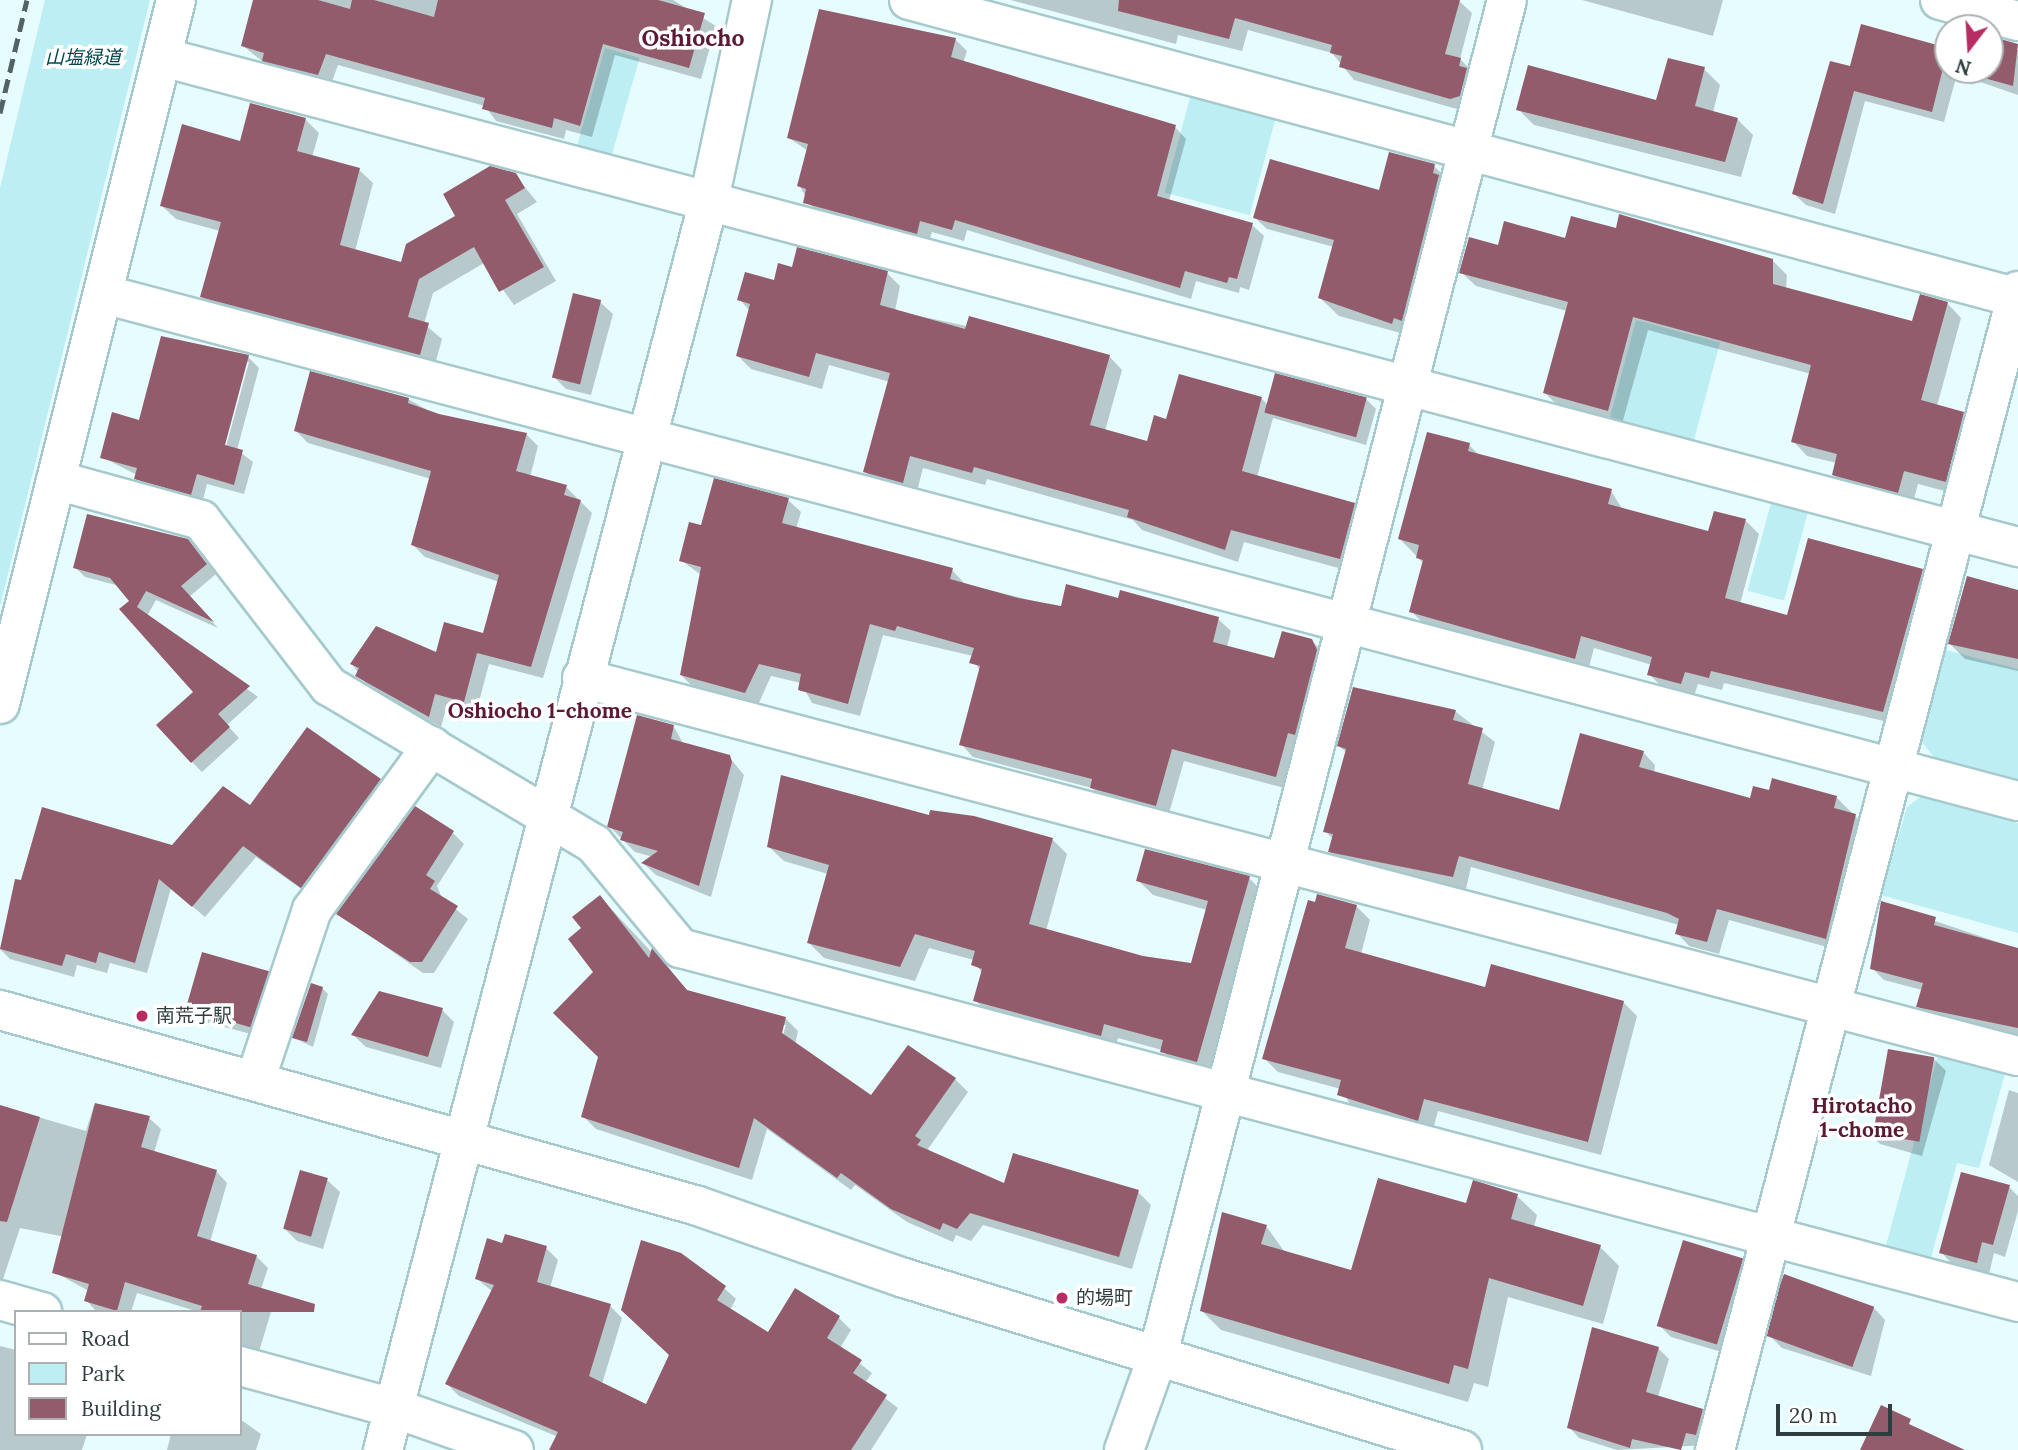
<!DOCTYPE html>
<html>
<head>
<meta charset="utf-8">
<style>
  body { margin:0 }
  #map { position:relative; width:2018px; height:1450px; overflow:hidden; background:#e6fcfe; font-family:Lora,"Noto Sans JP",serif }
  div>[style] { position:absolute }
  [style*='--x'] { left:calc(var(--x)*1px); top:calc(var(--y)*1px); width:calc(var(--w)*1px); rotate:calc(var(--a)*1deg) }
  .green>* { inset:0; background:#bceef3; transform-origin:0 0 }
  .shadow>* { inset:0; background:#0003 }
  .building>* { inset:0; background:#925c6c; transform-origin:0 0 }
  .roads { filter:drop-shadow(2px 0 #a6c9cd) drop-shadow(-2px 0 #a6c9cd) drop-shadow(0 2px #a6c9cd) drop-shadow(0 -2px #a6c9cd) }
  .street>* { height:38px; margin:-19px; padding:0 19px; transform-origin:19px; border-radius:19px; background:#fff }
  .secondary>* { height:38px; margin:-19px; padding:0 19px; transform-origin:19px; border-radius:19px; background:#fff }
  .rail>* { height:5px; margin-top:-2.5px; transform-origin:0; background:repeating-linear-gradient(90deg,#536365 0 14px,transparent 0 21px) }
  .dots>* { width:19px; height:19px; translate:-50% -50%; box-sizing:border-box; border:4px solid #fff; border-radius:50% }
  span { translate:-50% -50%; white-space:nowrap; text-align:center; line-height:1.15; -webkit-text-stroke:7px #fff; paint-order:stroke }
  .park-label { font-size:19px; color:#02484d; font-style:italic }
  .poi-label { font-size:19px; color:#2e3d3e }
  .left { translate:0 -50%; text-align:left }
  .neighbourhood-label { font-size:21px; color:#5c1932; font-weight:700 }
  .quarter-label { font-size:23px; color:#5c1932; font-weight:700 }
  .legend { position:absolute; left:14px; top:1310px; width:228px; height:126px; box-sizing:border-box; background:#fff; border:2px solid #abb1b2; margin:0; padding:9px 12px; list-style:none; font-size:21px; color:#2e3d3e }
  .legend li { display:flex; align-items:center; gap:14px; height:35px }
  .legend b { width:35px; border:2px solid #abb1b2 }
  .north { position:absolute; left:1934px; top:14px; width:70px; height:70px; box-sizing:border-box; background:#fff; border:2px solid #abb1b2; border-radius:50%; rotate:197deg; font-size:19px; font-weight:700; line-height:28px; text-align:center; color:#2e3d3e }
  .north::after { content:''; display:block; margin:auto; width:24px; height:32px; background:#b82c64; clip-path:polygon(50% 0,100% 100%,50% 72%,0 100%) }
  .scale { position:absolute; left:1776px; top:1404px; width:116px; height:32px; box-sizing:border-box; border:4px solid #2e3d3e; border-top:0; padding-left:9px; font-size:21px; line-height:24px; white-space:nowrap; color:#2e3d3e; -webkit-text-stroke:5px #fff; paint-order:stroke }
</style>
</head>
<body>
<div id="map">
  <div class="green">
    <div style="clip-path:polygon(45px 0,150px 0,0 606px,0 188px)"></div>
    <div style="left:605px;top:48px;width:36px;height:104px;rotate:16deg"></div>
    <div style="left:1191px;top:94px;width:88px;height:102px;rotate:15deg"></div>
    <div style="left:1636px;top:320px;width:87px;height:104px;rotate:15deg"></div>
    <div style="left:1772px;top:499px;width:38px;height:95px;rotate:15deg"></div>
    <div style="clip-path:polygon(1946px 650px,2018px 669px,2018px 779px,1934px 757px,1921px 741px)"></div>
    <div style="clip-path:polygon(1920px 797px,2018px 823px,2018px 933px,1881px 895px,1907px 807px)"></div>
    <div style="clip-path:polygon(1939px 1051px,2006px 1070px,1979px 1168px,1957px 1163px,1930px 1261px,1885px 1249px)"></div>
  </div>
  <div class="shadow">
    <div style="clip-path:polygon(255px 0,673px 0,716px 26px,701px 79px,615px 55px,592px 137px,566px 130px,564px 139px,496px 121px,485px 106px,338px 65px,330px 87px,276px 72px,243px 46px)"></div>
    <div style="clip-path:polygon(1010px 0,1458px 0,1472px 13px,1460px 59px,1473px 72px,1464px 111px,1354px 80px,1332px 53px,1248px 30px,1242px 51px,1178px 35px,1176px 44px)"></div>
    <div style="clip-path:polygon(1582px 0,1723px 0,1713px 36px)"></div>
    <div style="clip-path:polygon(1863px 26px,1948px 49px,1948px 70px,1990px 70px,1990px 40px,2018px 50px,2018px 95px,1957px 74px,1944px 122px,1865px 101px,1835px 214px,1806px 205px,1794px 194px,1851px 68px)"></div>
    <div style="clip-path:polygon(955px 39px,967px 51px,963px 63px,1175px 127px,1186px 139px,1169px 201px,1252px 225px,1264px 236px,1249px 290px,1240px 287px,1239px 293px,1196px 281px,1191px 299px,967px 230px,964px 241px,932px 232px,928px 244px,816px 214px,799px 185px,808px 151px,789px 138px)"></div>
    <div style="clip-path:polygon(1704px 69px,1720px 85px,1713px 112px,1737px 119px,1753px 135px,1741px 177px,1534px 125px,1518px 109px,1657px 102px)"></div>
    <div style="clip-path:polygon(305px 119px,319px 133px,312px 157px,359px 170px,373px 183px,355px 251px,403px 264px,515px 175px,537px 202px,517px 214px,556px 281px,514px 305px,484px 263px,433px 293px,424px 324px,442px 339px,434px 368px,216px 310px,202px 297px,220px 231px,176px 219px,162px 206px,241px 143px)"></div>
    <div style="clip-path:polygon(1434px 166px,1445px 177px,1404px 334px,1339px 316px,1320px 298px,1334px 247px,1267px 229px,1255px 218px,1380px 192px)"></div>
    <div style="clip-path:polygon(1617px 230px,1772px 260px,1787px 275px,1786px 289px,1913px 323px,1947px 303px,1961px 318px,1937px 406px,1963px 414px,1977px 428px,1960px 495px,1918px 484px,1912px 506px,1848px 489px,1833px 475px,1837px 463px,1807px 456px,1793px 441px,1811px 374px,1648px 330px,1622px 424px,1559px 407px,1545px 393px,1567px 311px,1476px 286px,1461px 272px,1499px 247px)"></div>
    <div style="clip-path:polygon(793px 270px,887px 273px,900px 286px,895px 311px,1109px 356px,1122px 370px,1105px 431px,1148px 443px,1167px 421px,1261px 398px,1268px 405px,1366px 399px,1376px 409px,1366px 445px,1273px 418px,1257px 477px,1354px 504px,1367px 518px,1353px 572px,1244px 542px,1238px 562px,1142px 530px,1133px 520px,987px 479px,985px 485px,923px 468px,916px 495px,879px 485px,865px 472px,890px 382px,829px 365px,822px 389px,751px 369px,738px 356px,750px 311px,739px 299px)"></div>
    <div style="clip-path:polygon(600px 302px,613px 314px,591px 395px,566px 389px,553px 376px)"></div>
    <div style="clip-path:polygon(evenodd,163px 338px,248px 357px,259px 368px,237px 450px,253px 462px,244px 494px,207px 484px,202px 504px,147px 489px,137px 475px,102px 457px,140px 422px,163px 338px,246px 362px,249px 362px,224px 454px,221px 453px,246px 362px)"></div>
    <div style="clip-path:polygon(408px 399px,438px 416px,526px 434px,538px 446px,530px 477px,566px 487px,592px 513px,543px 678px,489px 664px,476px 713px,447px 705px,441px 727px,369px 688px,352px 664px,437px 655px,484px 635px,499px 582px,425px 557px,413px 545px,431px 479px,308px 443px,296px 431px)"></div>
    <div style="clip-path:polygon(1469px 445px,1480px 456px,1611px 491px,1623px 510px,1709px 534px,1715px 513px,1746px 521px,1759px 534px,1740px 604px,1788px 618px,1922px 570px,1935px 583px,1896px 724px,1724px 683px,1722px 690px,1698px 684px,1694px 696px,1662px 687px,1649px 674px,1652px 665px,1594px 648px,1588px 671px,1425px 625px,1411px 611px,1424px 564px,1400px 539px)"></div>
    <div style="clip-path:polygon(788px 500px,801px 512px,796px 529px,952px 570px,965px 584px,1062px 608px,1119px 600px,1218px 619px,1231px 631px,1227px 647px,1275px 661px,1311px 640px,1324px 653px,1288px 789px,1184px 761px,1168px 817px,1104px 800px,1092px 788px,973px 757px,961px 744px,980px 672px,973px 656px,883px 635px,860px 716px,812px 703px,801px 683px,771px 676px,758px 705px,694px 688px,681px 675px,701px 575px,681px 560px,702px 527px)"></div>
    <div style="clip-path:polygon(187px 541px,216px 574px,189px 597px,218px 628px,156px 600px,147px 616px,258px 697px,227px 725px,239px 738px,202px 772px,192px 762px,195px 692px,120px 586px,85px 577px,75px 567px)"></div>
    <div style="clip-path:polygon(2018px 593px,2018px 671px,1965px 659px,1950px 644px)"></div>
    <div style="clip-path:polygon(1354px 689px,1456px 712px,1495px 742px,1482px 790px,1561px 812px,1643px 752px,1655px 765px,1654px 773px,1751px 800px,1770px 793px,1836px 797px,1867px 828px,1838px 950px,1729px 920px,1719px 954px,1689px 946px,1677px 933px,1679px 925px,1471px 867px,1466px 889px,1343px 864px,1330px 851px,1334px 840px,1325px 831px,1347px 753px,1339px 746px)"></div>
    <div style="clip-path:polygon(674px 727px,684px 745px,729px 757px,744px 775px,711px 897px,656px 875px,644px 864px,653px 857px,635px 852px,609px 826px)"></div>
    <div style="clip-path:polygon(380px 780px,392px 792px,314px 898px,256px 857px,205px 917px,171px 888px,147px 973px,110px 963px,107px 973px,77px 965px,74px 977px,10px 959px,0 949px,43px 809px,172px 847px,250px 808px)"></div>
    <div style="clip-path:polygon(930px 817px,1052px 839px,1067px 854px,1046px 931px,1143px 957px,1192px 965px,1207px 910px,1153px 895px,1138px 880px,1249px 878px,1264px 893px,1212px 1076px,1177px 1067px,1162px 1050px,1118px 1038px,1115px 1049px,990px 1015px,975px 1000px,982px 974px,974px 960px,929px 948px,915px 981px,824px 958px,809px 943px,828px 874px,784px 861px,769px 847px)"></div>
    <div style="clip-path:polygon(453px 833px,464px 844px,437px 886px,442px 898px,468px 919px,434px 973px,423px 973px,339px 914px)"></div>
    <div style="clip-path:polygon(evenodd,600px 897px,689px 992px,785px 1018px,798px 1031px,795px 1045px,872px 1098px,955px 1079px,968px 1092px,928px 1149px,933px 1154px,1005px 1186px,1138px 1192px,1151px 1205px,1132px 1269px,983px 1225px,971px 1241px,956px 1235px,953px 1242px,907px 1222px,855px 1185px,851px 1190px,767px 1129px,752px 1180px,596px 1129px,583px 1116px,600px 1057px,596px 972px,584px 929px,600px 897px,782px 1025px,786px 1025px,781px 1042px,782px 1025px)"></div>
    <div style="clip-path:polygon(1882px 903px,2018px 949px,2018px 1041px,1930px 1018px,1918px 1006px,1922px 990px,1884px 980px,1872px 968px)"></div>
    <div style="clip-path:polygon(1356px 906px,1370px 920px,1361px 954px,1486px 989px,1623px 1002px,1637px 1016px,1601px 1155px,1438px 1111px,1432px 1133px,1353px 1109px,1341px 1089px,1278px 1072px,1264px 1058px)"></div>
    <div style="clip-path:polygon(268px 973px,280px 985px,263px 1037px,201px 1021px,188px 1008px)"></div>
    <div style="clip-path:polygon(322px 988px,328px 994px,313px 1047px,294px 1038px)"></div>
    <div style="clip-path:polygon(442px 1010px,454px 1022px,441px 1068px,366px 1047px,353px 1035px)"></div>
    <div style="clip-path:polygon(1933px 1058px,1946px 1071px,1922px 1156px,1880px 1144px,1868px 1131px)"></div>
    <div style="clip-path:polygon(2009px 1090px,2018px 1093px,2018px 1182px,1989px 1165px)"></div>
    <div style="clip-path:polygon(94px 1105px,149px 1118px,161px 1129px,154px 1153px,216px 1171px,227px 1183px,210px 1242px,256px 1256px,268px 1268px,261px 1289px,274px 1302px,258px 1355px,240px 1350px,240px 1312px,199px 1312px,137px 1293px,131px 1312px,97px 1312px,86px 1300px,89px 1291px,54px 1272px,65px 1237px,20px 1228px,0 1288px,0 1106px,86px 1131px)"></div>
    <div style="clip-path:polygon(327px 1180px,340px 1192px,323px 1249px,297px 1241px,285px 1229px)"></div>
    <div style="clip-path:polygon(2009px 1187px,2018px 1196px,2018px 1211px,2005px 1257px,1994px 1253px,1989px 1274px,1953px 1265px,1941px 1252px)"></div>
    <div style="clip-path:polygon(1517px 1196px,1537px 1215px,1534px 1227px,1600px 1247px,1619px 1266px,1603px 1324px,1508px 1297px,1488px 1387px,1474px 1383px,1468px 1402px,1221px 1330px,1201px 1310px,1266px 1226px,1284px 1251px,1352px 1272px,1468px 1205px)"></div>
    <div style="clip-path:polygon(503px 1245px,546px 1248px,558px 1260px,550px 1288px,610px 1306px,622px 1318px,602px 1384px,647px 1406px,724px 1288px,736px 1299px,730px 1310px,768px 1335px,796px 1291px,839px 1318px,851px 1330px,840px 1348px,872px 1373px,865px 1383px,898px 1408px,871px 1450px,562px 1450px,556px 1436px,459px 1396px,447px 1384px,493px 1292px,477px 1279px)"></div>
    <div style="clip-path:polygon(1742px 1259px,1753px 1271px,1728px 1354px,1671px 1337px,1660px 1326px)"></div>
    <div style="clip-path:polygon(1873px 1307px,1885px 1320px,1871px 1376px,1782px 1348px,1769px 1335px)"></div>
    <div style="clip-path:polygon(0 1346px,16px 1350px,16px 1434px,87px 1434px,82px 1450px,0 1450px)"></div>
    <div style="clip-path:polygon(1658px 1348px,1669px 1359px,1658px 1397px,1702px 1410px,1713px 1421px,1707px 1445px,1617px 1450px,1579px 1438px,1569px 1427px)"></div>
    <div style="clip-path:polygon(240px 1419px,261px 1434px,256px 1450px,167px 1450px,171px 1434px,240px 1434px)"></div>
  </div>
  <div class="building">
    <div style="clip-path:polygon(253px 0,318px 0,350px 9px,352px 0,374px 0,434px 17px,438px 0,658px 0,705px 13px,689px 68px,603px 44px,580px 126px,554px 118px,552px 128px,482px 109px,485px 98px,326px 54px,318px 75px,262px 61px,264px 53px,241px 46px)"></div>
    <div style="clip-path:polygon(1119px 0,1460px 0,1445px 54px,1461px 58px,1459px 66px,1467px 68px,1460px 96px,1450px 99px,1339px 67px,1342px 56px,1330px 53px,1332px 45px,1235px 18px,1229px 39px,1118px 11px)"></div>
    <div style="clip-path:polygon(819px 9px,956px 38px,951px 57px,1176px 125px,1157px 196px,1253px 223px,1237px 279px,1229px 277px,1227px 283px,1185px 271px,1180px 288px,955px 220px,952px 230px,920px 221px,917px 234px,803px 203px,806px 189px,797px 186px,808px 144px,787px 138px)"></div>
    <div style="clip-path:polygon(1861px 24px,1948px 48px,1932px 112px,1854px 91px,1823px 204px,1792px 194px,1830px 61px,1850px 66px)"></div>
    <div style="clip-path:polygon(1990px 36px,2018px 44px,2013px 86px,1955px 70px,1990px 70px)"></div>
    <div style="clip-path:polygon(1668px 58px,1705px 67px,1695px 106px,1738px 118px,1725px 162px,1516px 110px,1528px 65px,1656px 100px)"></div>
    <div style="clip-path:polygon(250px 103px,306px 118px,297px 151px,360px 168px,340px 245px,401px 262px,406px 244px,455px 216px,443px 194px,490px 166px,516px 173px,525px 188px,505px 200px,544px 267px,499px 292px,474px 247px,419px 279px,408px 317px,429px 323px,420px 355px,200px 297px,221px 222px,160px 206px,182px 124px,240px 141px)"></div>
    <div style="clip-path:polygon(1389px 152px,1435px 164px,1433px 173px,1439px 175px,1402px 321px,1394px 318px,1392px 324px,1318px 298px,1334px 240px,1253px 218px,1270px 159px,1379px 190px)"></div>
    <div style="clip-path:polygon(1619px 214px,1773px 259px,1773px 284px,1912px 321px,1920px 294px,1948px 302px,1921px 400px,1964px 412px,1946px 482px,1904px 471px,1898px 493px,1832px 475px,1837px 454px,1791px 442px,1811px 365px,1633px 317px,1608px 411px,1543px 393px,1568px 302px,1459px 273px,1469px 237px,1498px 245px,1504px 221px,1565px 238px,1571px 216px,1616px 228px)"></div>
    <div style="clip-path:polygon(797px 247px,888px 271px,880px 305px,965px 329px,969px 316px,1110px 355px,1090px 425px,1147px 441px,1154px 415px,1166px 419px,1179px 374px,1262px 397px,1242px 471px,1355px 503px,1340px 559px,1231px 530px,1225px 550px,1127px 517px,1129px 510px,974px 467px,972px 473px,910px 456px,903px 483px,863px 472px,890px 373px,816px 353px,809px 377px,736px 356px,750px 304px,737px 300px,745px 272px,774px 280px,778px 263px,792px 267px)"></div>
    <div style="left:573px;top:293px;width:29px;height:87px;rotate:14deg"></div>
    <div style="clip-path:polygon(161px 336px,249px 355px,225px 445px,243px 450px,234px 485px,197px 474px,191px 495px,134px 479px,137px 468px,100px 458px,112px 412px,139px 420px)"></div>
    <div style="clip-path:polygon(310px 371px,409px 398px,408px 403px,439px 414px,527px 433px,516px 471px,567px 485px,564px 495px,581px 500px,531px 667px,477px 653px,464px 702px,435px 694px,429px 717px,355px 676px,359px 668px,350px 664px,376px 626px,436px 652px,444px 622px,483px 633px,499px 575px,411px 545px,431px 471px,294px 431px)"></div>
    <div style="left:1275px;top:373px;width:95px;height:41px;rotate:15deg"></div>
    <div style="clip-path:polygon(1427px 432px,1470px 443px,1468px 451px,1612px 489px,1608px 504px,1708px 531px,1714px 511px,1746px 519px,1725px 598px,1787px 615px,1808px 538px,1923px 569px,1883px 712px,1711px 671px,1709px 678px,1685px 672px,1681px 684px,1647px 675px,1652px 657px,1581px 636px,1575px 659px,1409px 612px,1423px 560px,1416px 558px,1419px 545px,1398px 539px)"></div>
    <div style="clip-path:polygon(714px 478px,789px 498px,782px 523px,953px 568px,950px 579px,1018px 598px,1061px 606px,1066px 584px,1118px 598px,1120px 590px,1219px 617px,1213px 642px,1274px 658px,1282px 631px,1312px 639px,1317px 650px,1295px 735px,1288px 733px,1276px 777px,1172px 749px,1156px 806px,1090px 788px,1092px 779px,959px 745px,980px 666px,969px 663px,974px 648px,897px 626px,895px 631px,870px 624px,848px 704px,798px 690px,801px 674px,759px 664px,745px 693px,680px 675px,701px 567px,679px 561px,689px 522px,701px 525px)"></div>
    <div style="clip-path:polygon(87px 514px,188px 539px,207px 564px,181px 586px,214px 622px,146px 591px,137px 607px,250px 686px,218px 714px,230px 727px,191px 763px,156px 725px,193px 692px,119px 609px,129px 601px,110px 578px,73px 568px)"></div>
    <div style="clip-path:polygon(1967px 576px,2018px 590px,2018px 659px,1948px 644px)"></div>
    <div style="clip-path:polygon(1353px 687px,1456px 710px,1453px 720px,1483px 728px,1468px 784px,1559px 810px,1580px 733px,1644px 751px,1639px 767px,1750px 798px,1753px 786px,1769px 790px,1772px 778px,1837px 796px,1834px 808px,1856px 814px,1826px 939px,1717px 909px,1707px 942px,1675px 934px,1679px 919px,1667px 913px,1459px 856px,1453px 877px,1328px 852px,1333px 834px,1323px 832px,1346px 749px,1337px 746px)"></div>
    <div style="clip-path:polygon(637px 715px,674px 725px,671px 739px,730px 755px,732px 762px,699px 886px,641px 863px,658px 851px,620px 840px,623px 832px,607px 827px)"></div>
    <div style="clip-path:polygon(307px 727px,381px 779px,301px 888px,243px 846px,192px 907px,159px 879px,135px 963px,99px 952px,96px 963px,66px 954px,62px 966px,0 949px,15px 879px,21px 880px,42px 807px,172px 845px,223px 786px,250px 805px)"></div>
    <div style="clip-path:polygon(781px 775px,929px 815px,930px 810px,974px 816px,1053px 838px,1029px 924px,1143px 956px,1191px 963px,1208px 901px,1136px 881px,1145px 849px,1250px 876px,1197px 1062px,1160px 1052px,1163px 1040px,1104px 1024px,1101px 1036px,973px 1001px,982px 969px,971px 965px,975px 951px,915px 934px,900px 967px,807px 943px,829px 865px,767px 847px)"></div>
    <div style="clip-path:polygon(415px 806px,454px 831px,426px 875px,435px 881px,430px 889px,458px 906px,422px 962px,410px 962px,336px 914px)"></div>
    <div style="clip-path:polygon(1317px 894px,1357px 905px,1345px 948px,1485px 987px,1491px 964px,1624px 1001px,1588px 1142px,1424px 1099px,1418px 1121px,1337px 1095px,1341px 1080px,1262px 1059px,1308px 900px,1315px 902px)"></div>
    <div style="clip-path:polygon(600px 895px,649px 958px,652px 948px,687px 990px,786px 1017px,782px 1033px,871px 1095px,908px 1045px,956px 1078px,915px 1136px,921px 1140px,917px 1145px,1004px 1183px,1013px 1153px,1139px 1190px,1119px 1257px,970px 1213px,957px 1229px,943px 1223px,940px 1230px,891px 1209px,841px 1173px,837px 1178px,754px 1118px,739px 1168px,581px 1117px,598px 1057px,553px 1013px,593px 972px,568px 939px,581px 928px,572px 917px)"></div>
    <div style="clip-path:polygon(1881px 901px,1936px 917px,1934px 925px,2018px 948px,2018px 1028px,1916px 1007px,1923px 983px,1870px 969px)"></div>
    <div style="left:202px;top:952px;width:70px;height:59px;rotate:16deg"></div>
    <div style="clip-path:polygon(311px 983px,323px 987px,307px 1042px,292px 1038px)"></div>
    <div style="clip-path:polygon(379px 991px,443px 1008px,428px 1057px,351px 1035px)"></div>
    <div style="left:1888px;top:1049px;width:47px;height:86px;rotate:10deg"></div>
    <div style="clip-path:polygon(95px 1103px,150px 1116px,141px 1147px,217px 1170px,197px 1236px,257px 1255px,248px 1284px,315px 1304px,314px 1312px,200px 1312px,202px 1306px,125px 1282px,117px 1311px,84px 1301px,89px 1284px,52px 1273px)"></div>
    <div style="clip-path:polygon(0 1105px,40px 1117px,7px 1222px,0 1221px)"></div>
    <div style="left:300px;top:1170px;width:29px;height:61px;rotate:16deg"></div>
    <div style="clip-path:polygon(1961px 1172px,2010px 1185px,1993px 1245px,1982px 1242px,1977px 1263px,1939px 1253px)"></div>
    <div style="clip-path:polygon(1378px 1178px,1466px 1203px,1473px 1180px,1518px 1194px,1511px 1219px,1601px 1245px,1583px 1306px,1489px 1278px,1468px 1369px,1454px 1365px,1449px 1384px,1200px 1311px,1222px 1212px,1267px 1225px,1261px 1244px,1351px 1270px)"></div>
    <div style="clip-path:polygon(505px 1234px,547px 1246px,537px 1282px,611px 1304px,589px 1376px,646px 1404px,669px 1355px,621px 1310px,641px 1240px,681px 1253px,726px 1286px,717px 1300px,768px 1332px,795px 1288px,840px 1316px,827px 1338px,862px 1360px,853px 1373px,887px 1395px,851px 1450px,549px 1450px,558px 1432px,445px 1384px,494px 1285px,475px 1279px,487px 1238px,502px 1243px)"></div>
    <div style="left:1683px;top:1240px;width:63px;height:90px;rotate:17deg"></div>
    <div style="left:1784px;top:1274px;width:96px;height:64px;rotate:20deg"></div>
    <div style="clip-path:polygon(1592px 1327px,1659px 1347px,1646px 1392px,1703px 1409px,1696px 1435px,1686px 1433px,1681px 1450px,1632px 1439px,1630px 1448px,1567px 1428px)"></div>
    <div style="clip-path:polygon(1881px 1405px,1911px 1419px,1909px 1424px,1965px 1450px,1860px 1450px)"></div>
  </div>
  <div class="roads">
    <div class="street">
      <div style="--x:909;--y:0;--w:1148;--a:15.04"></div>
      <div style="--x:1940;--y:0;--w:81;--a:15.1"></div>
      <div style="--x:162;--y:57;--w:1920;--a:14.79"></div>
      <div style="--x:103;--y:294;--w:1981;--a:14.83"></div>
      <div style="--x:56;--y:480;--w:150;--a:15.4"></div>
      <div style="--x:201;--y:520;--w:210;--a:52.4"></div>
      <div style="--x:329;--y:686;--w:309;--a:30.8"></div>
      <div style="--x:594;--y:844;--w:135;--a:50.4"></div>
      <div style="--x:680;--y:948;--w:1384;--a:14.82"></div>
      <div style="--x:582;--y:678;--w:1485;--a:14.75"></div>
      <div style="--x:255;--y:1081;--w:180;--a:-71.6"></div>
      <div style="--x:312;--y:910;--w:203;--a:-53.8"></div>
      <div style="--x:0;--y:1300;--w:44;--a:15.9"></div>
      <div style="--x:240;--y:1366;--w:160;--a:15.3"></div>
      <div style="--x:394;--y:1408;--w:127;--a:19.3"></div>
      <div style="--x:1124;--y:1450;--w:98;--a:-70.3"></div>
      <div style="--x:1157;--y:1358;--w:1402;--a:-75.55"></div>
      <div style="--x:1715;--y:1450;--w:1198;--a:-75.35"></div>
    </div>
    <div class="secondary">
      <div style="--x:0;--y:704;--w:726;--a:-75.96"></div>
      <div style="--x:0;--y:1010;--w:725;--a:15.68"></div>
      <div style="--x:698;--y:1206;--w:218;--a:19.3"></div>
      <div style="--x:904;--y:1278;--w:584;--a:17.13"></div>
      <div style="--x:383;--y:1450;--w:1292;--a:-75.38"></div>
      <div style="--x:709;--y:200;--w:205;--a:-77.9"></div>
    </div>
  </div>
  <div class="rail">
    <div style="--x:0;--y:113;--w:116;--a:-76.6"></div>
  </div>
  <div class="dots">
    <div style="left:142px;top:1016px;background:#b82c64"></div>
    <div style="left:1062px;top:1298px;background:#b82c64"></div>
  </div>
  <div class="park-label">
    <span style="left:83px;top:58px">山塩緑道</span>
  </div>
  <div class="poi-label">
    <span class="left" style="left:156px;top:1016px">南荒子駅</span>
    <span class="left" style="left:1076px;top:1298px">的場町</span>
  </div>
  <div class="neighbourhood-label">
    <span style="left:540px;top:711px">Oshiocho 1-chome</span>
    <span style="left:1862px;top:1118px">Hirotacho<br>1-chome</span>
  </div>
  <div class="quarter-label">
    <span style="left:693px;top:38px">Oshiocho</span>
  </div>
  <ul class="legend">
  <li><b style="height:9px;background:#fff"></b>Road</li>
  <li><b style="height:19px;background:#bceef3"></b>Park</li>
  <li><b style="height:19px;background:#925c6c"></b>Building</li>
  </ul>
  <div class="north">N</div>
  <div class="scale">20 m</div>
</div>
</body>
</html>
